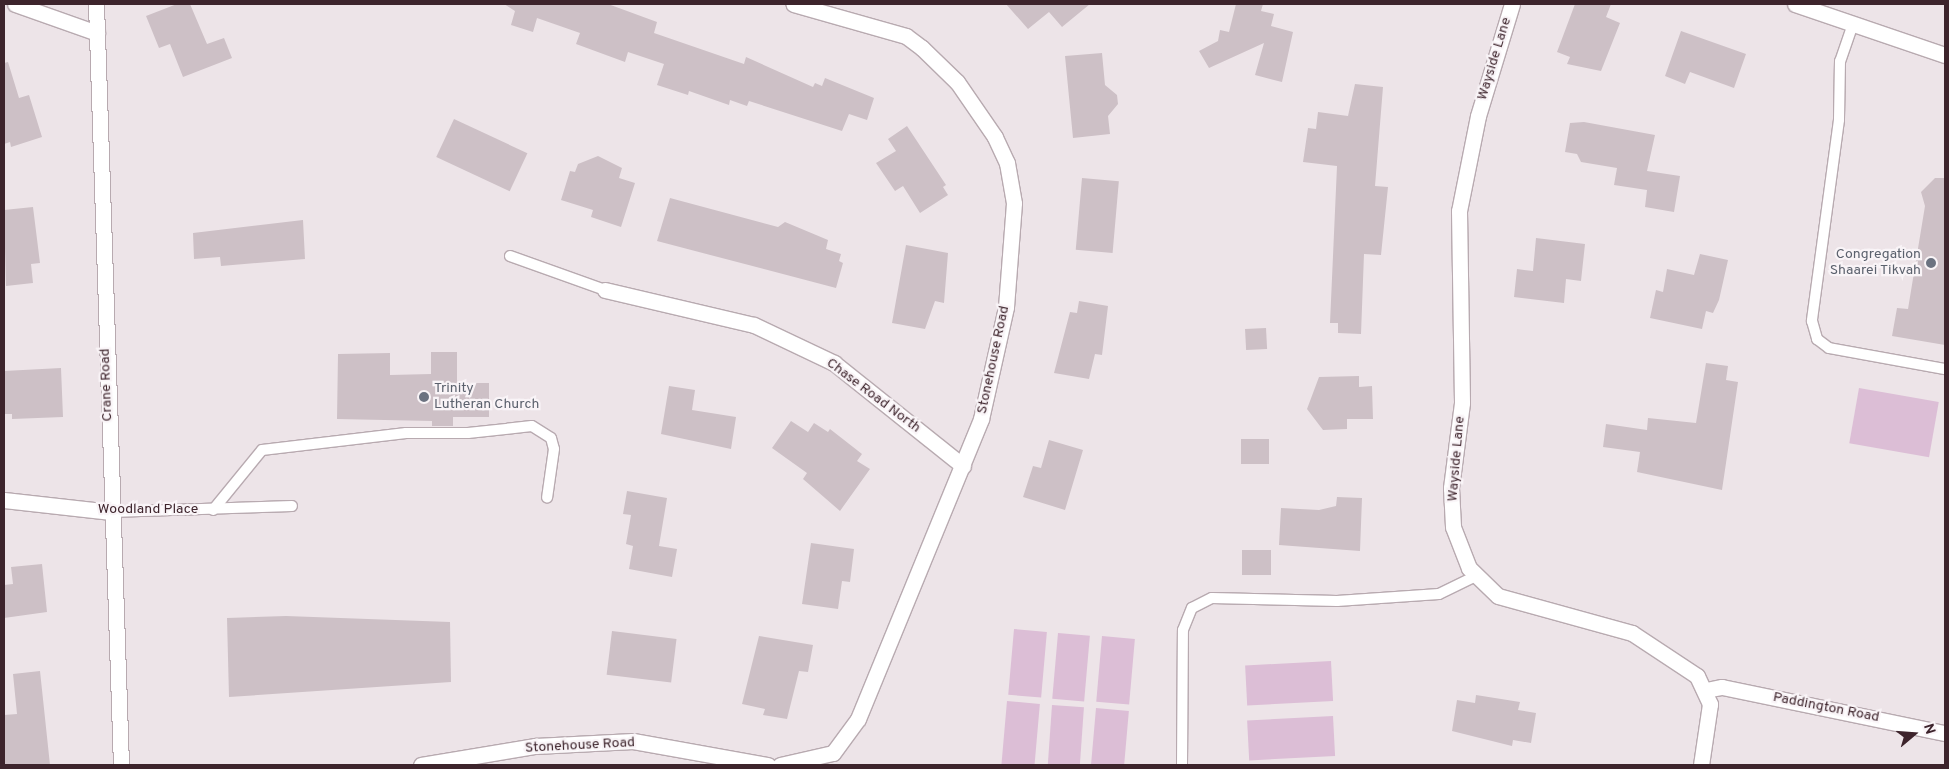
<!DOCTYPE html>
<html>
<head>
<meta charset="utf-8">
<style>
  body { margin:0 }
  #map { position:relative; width:1949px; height:769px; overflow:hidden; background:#ede4e8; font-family:Overpass,sans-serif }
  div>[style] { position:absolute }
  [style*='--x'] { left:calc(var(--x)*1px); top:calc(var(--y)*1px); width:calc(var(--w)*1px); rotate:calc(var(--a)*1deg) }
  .green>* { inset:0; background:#dcbed6; transform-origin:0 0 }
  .building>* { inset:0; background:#cdc0c6; transform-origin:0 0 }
  .roads { filter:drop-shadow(1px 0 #b8aab0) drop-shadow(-1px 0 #b8aab0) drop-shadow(0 1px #b8aab0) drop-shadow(0 -1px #b8aab0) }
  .lane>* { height:10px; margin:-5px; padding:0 5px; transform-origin:5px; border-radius:5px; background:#fff }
  .street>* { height:15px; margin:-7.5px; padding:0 7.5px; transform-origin:7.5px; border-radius:7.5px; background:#fff }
  .secondary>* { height:15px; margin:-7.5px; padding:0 7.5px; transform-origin:7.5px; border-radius:7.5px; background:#fff }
  .dots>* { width:14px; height:14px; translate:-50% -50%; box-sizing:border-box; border:2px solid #f9f4f7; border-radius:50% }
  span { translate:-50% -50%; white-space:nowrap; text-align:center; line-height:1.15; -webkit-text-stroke:4.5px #f9f4f7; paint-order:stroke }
  .street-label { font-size:14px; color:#3d242c }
  .worship-label { font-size:14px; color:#5b616d }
  .right { translate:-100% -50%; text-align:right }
  .left { translate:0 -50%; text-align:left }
  .frame { position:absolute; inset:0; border:5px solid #3d242c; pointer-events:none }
  .north { position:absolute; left:1889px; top:709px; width:50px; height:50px; -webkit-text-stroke:4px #f9f4f7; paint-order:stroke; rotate:72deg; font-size:14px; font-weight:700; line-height:20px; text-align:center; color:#3d242c }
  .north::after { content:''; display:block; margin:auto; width:18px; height:22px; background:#3d242c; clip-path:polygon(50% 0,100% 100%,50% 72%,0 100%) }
</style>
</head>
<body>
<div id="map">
  <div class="green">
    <div style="left:1859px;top:388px;width:81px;height:56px;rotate:10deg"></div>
    <div style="left:1014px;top:629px;width:33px;height:66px;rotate:5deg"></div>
    <div style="left:1058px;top:633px;width:32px;height:66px;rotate:5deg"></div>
    <div style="left:1102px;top:636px;width:33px;height:66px;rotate:5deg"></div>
    <div style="left:1331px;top:661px;width:40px;height:86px;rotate:87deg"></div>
    <div style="left:1007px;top:701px;width:33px;height:64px;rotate:5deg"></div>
    <div style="left:1052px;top:705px;width:32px;height:60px;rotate:4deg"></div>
    <div style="left:1096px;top:708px;width:33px;height:57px;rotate:5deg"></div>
    <div style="left:1333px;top:716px;width:40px;height:86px;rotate:87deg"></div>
  </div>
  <div class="building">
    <div style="clip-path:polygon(177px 4px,190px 4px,207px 44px,224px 38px,232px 58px,183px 77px,170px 44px,159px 48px,146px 16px)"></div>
    <div style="clip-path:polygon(504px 4px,608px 4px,657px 22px,654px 33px,744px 64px,746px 57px,813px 87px,815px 83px,822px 86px,825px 78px,874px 98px,867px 120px,849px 114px,842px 131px,749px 101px,747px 106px,730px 100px,729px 105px,689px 91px,688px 95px,657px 85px,664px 64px,628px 52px,625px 62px,576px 44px,580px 33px,537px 18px,533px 32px,511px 25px,515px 11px)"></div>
    <div style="clip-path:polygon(1006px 4px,1090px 4px,1062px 27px,1049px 12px,1028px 29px)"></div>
    <div style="clip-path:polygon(1236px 4px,1263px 4px,1261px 11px,1274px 14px,1271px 26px,1293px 32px,1282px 82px,1255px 75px,1264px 43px,1209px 68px,1199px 51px,1218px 41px,1220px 30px,1229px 32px)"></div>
    <div style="clip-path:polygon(1575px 4px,1611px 4px,1606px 17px,1620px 23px,1601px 71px,1567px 64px,1570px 57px,1557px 52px)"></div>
    <div style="clip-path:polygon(1681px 31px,1746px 54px,1734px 88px,1690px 72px,1685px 84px,1665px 76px)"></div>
    <div style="clip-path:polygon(1102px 53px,1105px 85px,1117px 95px,1118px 104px,1108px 116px,1110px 134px,1073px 138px,1065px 56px)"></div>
    <div style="clip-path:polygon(8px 62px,19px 98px,29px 95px,42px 137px,11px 147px,10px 142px,4px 144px,4px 63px)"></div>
    <div style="clip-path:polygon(1355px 84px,1383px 87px,1375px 186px,1388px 187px,1381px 255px,1364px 254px,1361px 334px,1338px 333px,1338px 323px,1330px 323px,1337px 166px,1303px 162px,1308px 128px,1316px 129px,1318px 112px,1348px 116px)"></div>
    <div style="left:454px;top:119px;width:81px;height:42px;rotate:25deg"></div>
    <div style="clip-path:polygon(1584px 122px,1655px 135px,1647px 171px,1680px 176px,1674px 212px,1645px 207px,1647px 190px,1614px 185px,1617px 168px,1581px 162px,1577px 154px,1565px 152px,1570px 123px)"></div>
    <div style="clip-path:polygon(907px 126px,946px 185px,943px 187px,948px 195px,920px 213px,903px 186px,895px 191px,876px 163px,896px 151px,888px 139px)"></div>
    <div style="clip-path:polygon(598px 156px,622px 168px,619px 178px,635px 183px,621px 227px,591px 217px,593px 210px,561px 200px,570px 171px,575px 172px,578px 164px)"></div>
    <div style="left:1082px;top:178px;width:37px;height:72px;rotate:5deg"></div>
    <div style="clip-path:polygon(1935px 178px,1945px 178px,1945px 345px,1892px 336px,1897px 308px,1908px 309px,1925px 206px,1921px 192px)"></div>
    <div style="clip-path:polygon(670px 198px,778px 227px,785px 222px,828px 240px,826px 249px,841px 254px,839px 261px,843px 263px,836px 288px,657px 241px)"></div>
    <div style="clip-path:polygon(33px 207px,40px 263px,31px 264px,33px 283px,6px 286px,4px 210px)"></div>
    <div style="clip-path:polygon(303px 220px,305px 259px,221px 266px,220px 257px,194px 259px,193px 233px)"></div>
    <div style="clip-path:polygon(1536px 238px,1585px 244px,1581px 281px,1566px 279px,1564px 303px,1514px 297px,1517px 269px,1533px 271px)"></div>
    <div style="clip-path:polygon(906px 245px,948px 253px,944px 303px,935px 301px,925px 329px,892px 323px)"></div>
    <div style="clip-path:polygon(1700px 254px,1728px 260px,1719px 300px,1713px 313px,1706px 311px,1702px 329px,1650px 318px,1656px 290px,1663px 292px,1667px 269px,1694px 275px)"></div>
    <div style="clip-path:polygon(1079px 301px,1108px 306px,1102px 355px,1095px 354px,1089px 379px,1054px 373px,1070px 312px,1077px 313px)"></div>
    <div style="left:1266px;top:328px;width:21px;height:21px;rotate:87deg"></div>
    <div style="clip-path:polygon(431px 352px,457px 352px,457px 383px,489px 383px,489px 417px,453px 417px,453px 426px,432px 426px,432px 421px,337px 419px,338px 354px,390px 353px,390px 375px,431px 374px)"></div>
    <div style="clip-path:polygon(1706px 363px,1728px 366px,1726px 380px,1738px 382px,1722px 490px,1637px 472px,1640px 452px,1603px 447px,1606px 424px,1647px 430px,1648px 418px,1696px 423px)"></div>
    <div style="clip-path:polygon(61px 368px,63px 417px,12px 419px,12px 414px,4px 414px,4px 371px)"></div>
    <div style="clip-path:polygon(1359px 376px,1359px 387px,1372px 386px,1373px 419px,1347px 419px,1347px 429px,1323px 430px,1307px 409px,1319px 377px)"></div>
    <div style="clip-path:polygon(669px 386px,695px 390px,692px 410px,736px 417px,731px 449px,661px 434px)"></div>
    <div style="clip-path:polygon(791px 421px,808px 432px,814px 423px,828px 432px,830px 429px,862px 454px,857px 461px,870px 469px,840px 511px,803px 479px,807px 473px,772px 448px)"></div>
    <div style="left:1241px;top:439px;width:28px;height:25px"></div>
    <div style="clip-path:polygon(1049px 440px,1083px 450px,1065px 510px,1023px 497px,1033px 466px,1041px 468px)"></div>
    <div style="clip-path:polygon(627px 491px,667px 498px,659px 546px,677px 549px,672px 577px,629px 569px,633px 546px,626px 544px,631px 515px,623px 514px)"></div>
    <div style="clip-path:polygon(1337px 497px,1362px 498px,1360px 551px,1279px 545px,1281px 508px,1319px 510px,1336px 506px)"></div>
    <div style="clip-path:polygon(811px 543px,854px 549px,850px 582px,842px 581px,838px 609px,802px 604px)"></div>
    <div style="left:1242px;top:550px;width:29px;height:25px"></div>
    <div style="clip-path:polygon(42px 564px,47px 612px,4px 618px,4px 585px,13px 584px,11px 567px)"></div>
    <div style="clip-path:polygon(286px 616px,450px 622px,451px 682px,229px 697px,227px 618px)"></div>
    <div style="left:612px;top:631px;width:65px;height:44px;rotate:7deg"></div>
    <div style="clip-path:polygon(759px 636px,813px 645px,808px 672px,799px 671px,787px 719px,763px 715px,765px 709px,742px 704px)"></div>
    <div style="clip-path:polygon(40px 671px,50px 765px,4px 765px,4px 715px,17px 714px,13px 674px)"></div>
    <div style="clip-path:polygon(1476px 695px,1520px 702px,1518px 710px,1536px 713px,1531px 743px,1513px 740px,1512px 746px,1452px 731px,1457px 700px,1475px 703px)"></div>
  </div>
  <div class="roads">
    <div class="lane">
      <div style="--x:1853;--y:24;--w:39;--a:109"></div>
      <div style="--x:1840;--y:61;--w:59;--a:91"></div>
      <div style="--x:1839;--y:120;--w:203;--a:97.7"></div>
      <div style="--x:1812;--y:321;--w:19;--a:74"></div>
      <div style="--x:1817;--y:339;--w:15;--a:37"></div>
      <div style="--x:1829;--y:348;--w:118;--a:10.3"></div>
      <div style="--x:510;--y:256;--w:101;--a:19.7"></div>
      <div style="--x:213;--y:510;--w:77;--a:-50.8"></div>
      <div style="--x:262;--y:450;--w:145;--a:-6.7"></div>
      <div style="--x:406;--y:433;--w:62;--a:0"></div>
      <div style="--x:468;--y:433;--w:64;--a:-6.2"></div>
      <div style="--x:532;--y:426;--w:22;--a:32"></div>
      <div style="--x:551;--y:438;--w:11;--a:75"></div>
      <div style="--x:554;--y:449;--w:49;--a:98.1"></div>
      <div style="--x:111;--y:512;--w:181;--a:-1.9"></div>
      <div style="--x:1182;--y:765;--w:135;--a:-89.6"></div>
      <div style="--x:1183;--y:630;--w:24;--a:-68"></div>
      <div style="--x:1192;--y:608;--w:22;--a:-27"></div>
      <div style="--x:1212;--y:598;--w:125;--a:1.4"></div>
      <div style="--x:1337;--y:601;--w:102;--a:-3.9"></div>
      <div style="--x:1439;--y:594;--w:41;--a:-25.9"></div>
    </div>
    <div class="street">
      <div style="--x:1512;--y:4;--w:117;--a:106.9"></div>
      <div style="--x:1478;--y:116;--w:97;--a:101.3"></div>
      <div style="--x:1459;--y:211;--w:192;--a:89.1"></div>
      <div style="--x:1462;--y:403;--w:86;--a:97.4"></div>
      <div style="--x:1451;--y:488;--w:39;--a:87"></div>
      <div style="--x:1453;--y:527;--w:44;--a:68.7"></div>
      <div style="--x:1469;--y:568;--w:40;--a:44"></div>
      <div style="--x:1498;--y:596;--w:139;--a:15.4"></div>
      <div style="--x:1632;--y:633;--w:78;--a:33.5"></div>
      <div style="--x:1697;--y:676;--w:31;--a:65"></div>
      <div style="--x:1710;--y:704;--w:62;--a:98.4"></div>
      <div style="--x:1795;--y:4;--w:158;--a:18.8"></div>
      <div style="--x:605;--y:290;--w:153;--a:13.2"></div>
      <div style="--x:754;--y:325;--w:89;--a:25.4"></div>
      <div style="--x:834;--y:363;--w:165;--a:38.6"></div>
      <div style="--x:4;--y:500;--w:108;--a:6.4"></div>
      <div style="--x:1706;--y:690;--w:16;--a:-11"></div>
      <div style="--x:1722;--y:687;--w:228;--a:11.7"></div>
      <div style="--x:421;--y:765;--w:116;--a:-9.5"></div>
      <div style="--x:535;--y:746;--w:98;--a:-2.9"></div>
      <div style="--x:633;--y:741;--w:137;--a:10.1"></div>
      <div style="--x:780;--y:765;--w:54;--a:-12.8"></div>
      <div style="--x:833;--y:753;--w:42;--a:-53.7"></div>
      <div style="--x:858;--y:719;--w:324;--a:-67.7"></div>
      <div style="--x:981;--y:419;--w:115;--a:-77.4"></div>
      <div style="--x:1006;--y:307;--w:104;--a:-85.6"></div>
      <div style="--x:1014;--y:203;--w:41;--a:-99.9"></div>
      <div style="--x:1007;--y:163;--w:29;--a:-115"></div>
      <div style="--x:995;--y:137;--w:67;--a:-124.6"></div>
      <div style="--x:957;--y:82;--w:49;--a:-135.8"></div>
      <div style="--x:922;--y:48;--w:20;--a:-143"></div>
      <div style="--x:906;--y:36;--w:117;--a:-164.2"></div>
    </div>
    <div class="secondary">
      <div style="--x:15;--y:4;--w:87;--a:19.5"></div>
      <div style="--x:96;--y:4;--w:761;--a:88.12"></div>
    </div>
  </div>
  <div class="dots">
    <div style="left:1931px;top:263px;background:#6b7280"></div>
    <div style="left:424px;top:397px;background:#6b7280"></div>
  </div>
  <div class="street-label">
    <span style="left:1495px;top:59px;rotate:-73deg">Wayside Lane</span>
    <span style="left:994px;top:360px;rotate:-78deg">Stonehouse Road</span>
    <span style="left:107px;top:385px;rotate:-92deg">Crane Road</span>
    <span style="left:873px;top:396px;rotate:37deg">Chase Road North</span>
    <span style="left:1457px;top:459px;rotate:-85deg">Wayside Lane</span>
    <span style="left:148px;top:510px">Woodland Place</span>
    <span style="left:1826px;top:708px;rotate:11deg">Paddington Road</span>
    <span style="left:580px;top:746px;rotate:-3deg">Stonehouse Road</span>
  </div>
  <div class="worship-label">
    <span class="right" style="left:1921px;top:263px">Congregation<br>Shaarei Tikvah</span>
    <span class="left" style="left:434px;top:397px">Trinity<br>Lutheran Church</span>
  </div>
  <div class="frame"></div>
  <div class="north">N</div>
</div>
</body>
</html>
